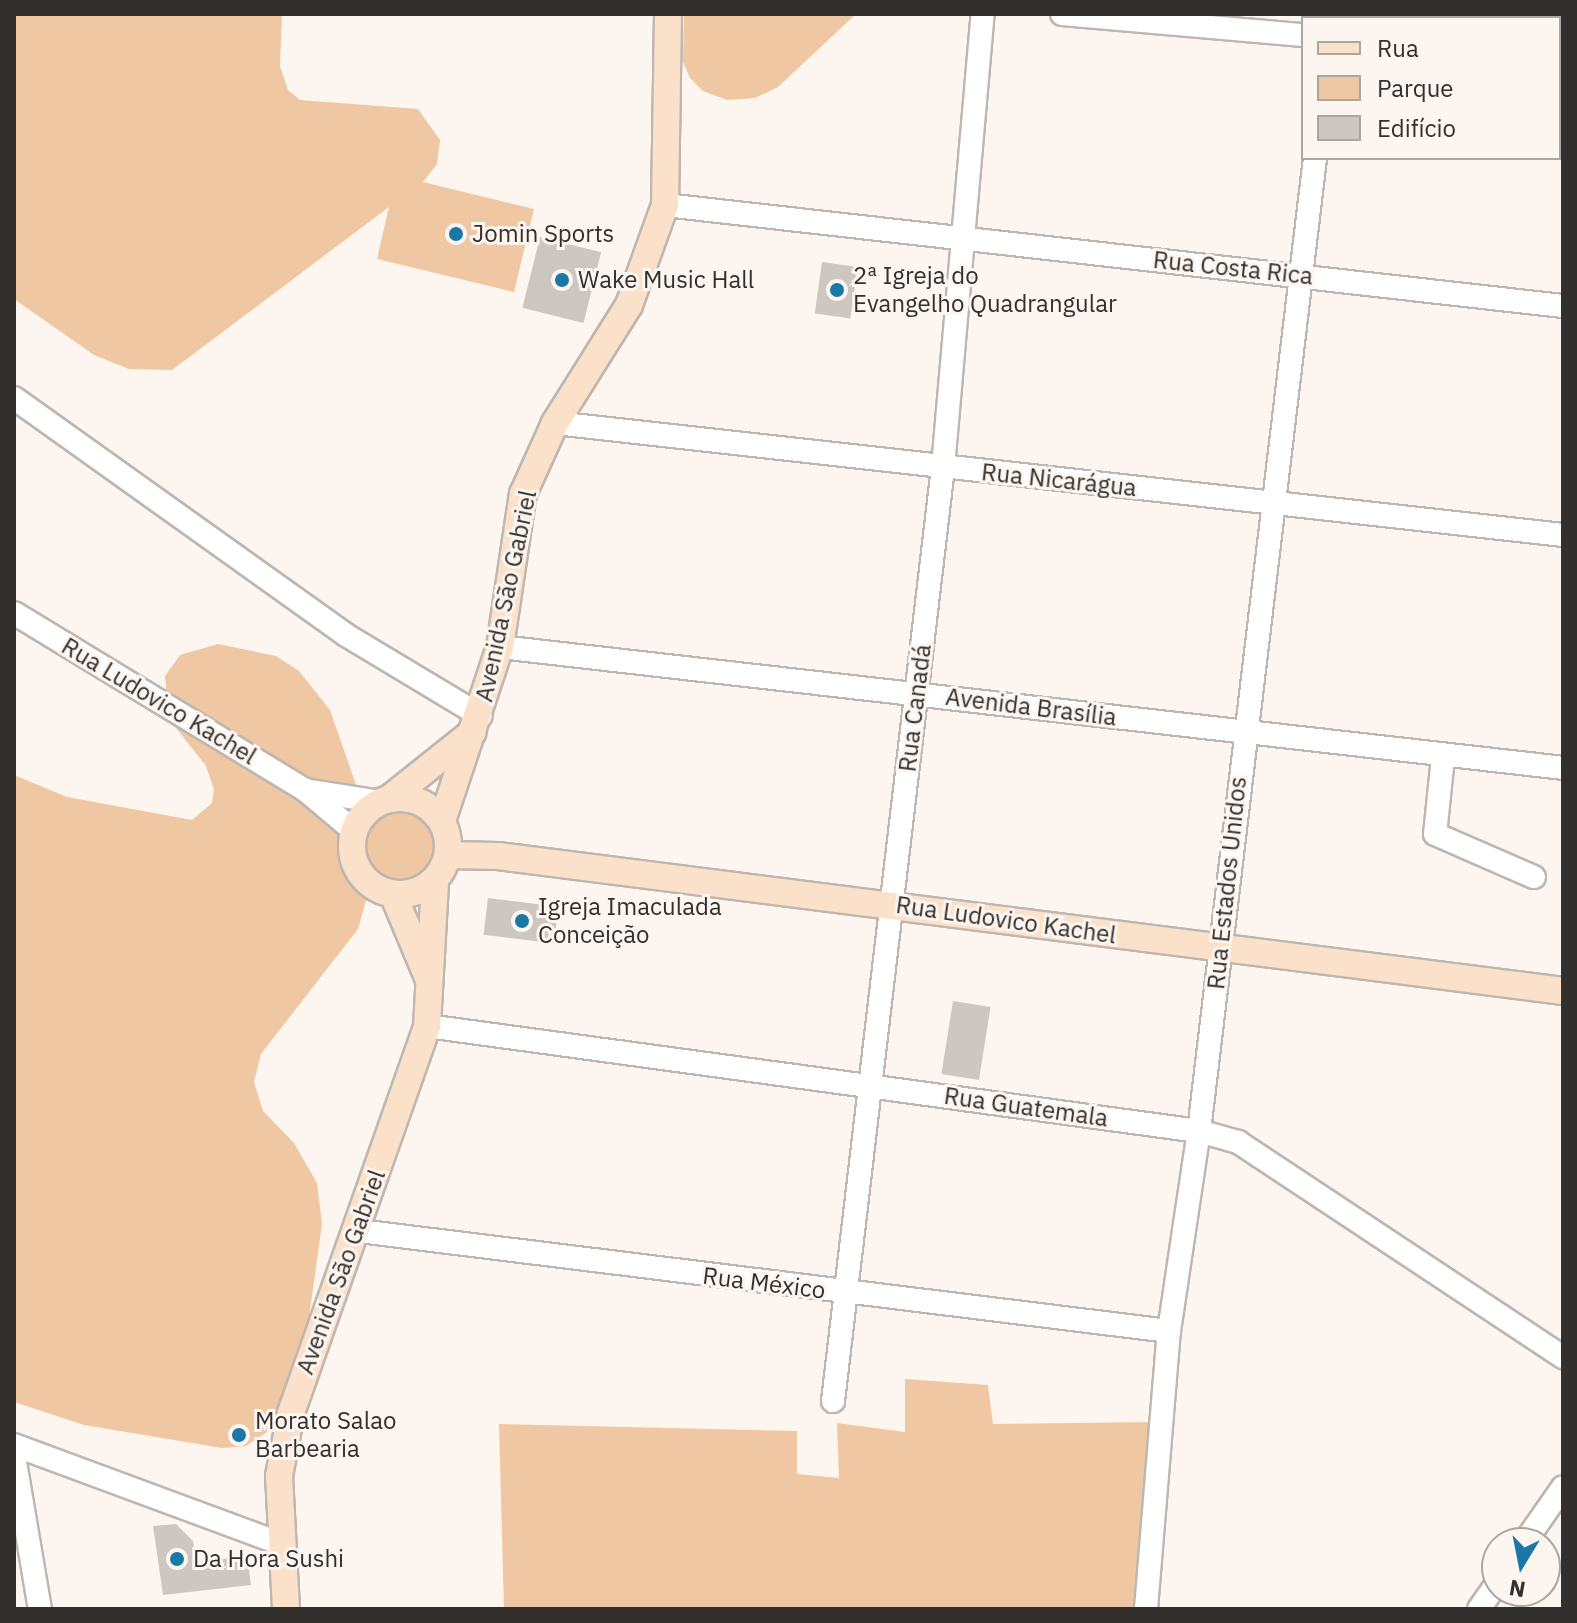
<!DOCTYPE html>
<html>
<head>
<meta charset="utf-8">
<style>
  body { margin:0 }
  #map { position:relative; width:1577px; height:1623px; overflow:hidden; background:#fdf5ef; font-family:"IBM Plex Sans",sans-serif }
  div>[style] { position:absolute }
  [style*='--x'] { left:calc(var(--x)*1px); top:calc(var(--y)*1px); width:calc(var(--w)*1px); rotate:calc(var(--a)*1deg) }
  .green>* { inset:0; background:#efc7a3 }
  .building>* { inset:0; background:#cec7c1; transform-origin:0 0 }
  .roads { filter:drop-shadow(2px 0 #beb6b0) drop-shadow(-2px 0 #beb6b0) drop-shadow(0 2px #beb6b0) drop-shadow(0 -2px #beb6b0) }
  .minor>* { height:22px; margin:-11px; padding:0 11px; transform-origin:11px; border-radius:11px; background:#fff }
  .major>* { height:26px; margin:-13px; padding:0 13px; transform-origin:13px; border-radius:13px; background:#fbe1ca }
  .major>.ring { margin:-13px; padding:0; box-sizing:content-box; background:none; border:26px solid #fbe1ca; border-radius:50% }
  .dots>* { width:22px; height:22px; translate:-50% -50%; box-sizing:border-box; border:4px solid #fdf5ef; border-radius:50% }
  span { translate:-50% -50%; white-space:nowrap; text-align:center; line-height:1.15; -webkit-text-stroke:6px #fdf5ef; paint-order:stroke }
  .poi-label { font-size:24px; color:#322f2d }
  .left { translate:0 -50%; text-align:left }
  .street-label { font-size:24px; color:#322f2d }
  .frame { position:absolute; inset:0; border:16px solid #322f2d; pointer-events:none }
  .legend { position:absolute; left:1301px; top:16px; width:260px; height:144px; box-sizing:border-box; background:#fdf5ef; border:2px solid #aca6a1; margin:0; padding:10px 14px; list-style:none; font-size:24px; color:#322f2d }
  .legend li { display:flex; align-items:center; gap:16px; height:40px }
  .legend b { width:40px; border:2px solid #aca6a1 }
  .north { position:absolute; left:1481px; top:1527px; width:80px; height:80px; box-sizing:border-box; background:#fdf5ef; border:2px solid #aca6a1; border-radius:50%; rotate:190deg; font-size:22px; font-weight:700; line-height:32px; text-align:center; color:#322f2d }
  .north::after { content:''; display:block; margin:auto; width:28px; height:36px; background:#1b77a5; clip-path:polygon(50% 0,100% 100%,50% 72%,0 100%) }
</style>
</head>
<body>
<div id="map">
  <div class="green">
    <div style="clip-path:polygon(14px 14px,282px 14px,280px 66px,288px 90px,300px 100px,418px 109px,440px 140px,437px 164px,423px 182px,534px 209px,514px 292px,377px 259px,389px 207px,172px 370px,129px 369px,94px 355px,14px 299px)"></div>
    <div style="clip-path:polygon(684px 14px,856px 14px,778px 87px,755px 98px,727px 100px,703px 91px,690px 78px,683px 62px)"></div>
    <div style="clip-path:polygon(218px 644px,276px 656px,299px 671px,330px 710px,368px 819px,390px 806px,418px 808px,430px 816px,443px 842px,436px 870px,426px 880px,398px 889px,372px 879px,358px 929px,261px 1054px,254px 1082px,263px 1111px,294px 1143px,317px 1183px,322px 1224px,304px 1354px,282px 1422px,246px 1446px,222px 1448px,84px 1425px,14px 1402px,14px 775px,67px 797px,192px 820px,212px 803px,214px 790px,206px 766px,169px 719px,165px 676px,180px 655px)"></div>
    <div style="clip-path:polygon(905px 1379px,988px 1385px,993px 1424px,1150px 1422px,1135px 1609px,504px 1609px,499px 1424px,797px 1431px,797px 1474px,839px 1478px,837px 1423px,905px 1432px)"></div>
  </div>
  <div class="building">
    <div style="clip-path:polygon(1328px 14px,1410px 14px,1327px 18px)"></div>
    <div style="left:540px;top:237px;width:63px;height:73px;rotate:14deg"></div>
    <div style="left:822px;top:262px;width:36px;height:52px;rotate:8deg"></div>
    <div style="left:488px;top:898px;width:71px;height:37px;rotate:7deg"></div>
    <div style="left:953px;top:1001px;width:38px;height:74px;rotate:9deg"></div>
    <div style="clip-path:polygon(176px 1524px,193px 1541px,196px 1562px,247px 1556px,251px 1585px,163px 1595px,153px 1526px)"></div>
  </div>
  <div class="roads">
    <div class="minor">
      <div style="--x:1062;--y:14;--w:242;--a:5"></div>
      <div style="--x:1428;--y:18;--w:4;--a:-76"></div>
      <div style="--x:1559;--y:65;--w:4;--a:14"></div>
      <div style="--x:665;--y:205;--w:904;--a:6.42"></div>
      <div style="--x:14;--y:398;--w:408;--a:35.5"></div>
      <div style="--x:346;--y:635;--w:157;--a:31"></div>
      <div style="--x:555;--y:423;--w:1014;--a:6.34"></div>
      <div style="--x:14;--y:613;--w:339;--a:31.3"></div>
      <div style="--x:304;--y:789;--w:65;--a:40"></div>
      <div style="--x:500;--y:647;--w:1070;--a:6.49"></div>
      <div style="--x:1443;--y:757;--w:77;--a:95.9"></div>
      <div style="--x:1435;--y:834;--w:108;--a:23.5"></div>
      <div style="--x:305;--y:790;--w:77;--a:9"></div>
      <div style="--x:427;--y:1026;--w:779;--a:7.75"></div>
      <div style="--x:1199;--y:1131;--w:41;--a:15.8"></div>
      <div style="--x:1238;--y:1142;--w:390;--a:33.5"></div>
      <div style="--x:359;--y:1231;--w:816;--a:7.04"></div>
      <div style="--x:833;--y:1401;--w:940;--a:-83.28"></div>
      <div style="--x:943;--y:467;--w:455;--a:-85"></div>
      <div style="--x:14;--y:1445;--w:286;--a:20.3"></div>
      <div style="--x:14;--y:1456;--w:155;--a:80.4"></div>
      <div style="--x:1524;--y:1543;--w:68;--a:-55.1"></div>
      <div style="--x:1146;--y:1609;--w:279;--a:-85.3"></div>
      <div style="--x:1169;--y:1331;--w:202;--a:-81.5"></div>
      <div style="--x:1199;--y:1131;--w:980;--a:-83.2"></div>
      <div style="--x:1479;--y:1609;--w:32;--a:-55"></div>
    </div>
    <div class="major">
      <div class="ring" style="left:352px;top:798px;width:70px;height:70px"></div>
      <div style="--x:389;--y:799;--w:107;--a:-38.6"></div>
      <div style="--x:442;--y:821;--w:183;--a:-71.6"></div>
      <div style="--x:500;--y:647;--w:155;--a:-81.5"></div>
      <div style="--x:523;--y:494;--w:78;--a:-65.7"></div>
      <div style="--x:555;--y:423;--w:139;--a:-57.9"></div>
      <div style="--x:629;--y:305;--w:106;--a:-70.2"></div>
      <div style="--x:665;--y:205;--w:191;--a:-89.1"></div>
      <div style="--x:448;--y:855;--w:50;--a:1.1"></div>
      <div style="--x:498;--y:856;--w:1074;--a:7.22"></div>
      <div style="--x:393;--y:894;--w:93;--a:67.3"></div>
      <div style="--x:286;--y:1609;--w:133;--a:-93"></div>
      <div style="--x:279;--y:1476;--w:64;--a:-79.2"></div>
      <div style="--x:291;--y:1413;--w:410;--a:-70.6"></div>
      <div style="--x:427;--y:1026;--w:145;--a:-86.8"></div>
    </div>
  </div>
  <div class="dots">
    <div style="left:456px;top:234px;background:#1b77a5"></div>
    <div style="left:562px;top:280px;background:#1b77a5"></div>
    <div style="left:837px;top:290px;background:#1b77a5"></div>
    <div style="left:522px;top:921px;background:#1b77a5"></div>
    <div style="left:239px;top:1435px;background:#1b77a5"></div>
    <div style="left:177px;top:1559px;background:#1b77a5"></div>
  </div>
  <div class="poi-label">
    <span class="left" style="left:472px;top:234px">Jomin Sports</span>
    <span class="left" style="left:853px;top:290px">2ª Igreja do<br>Evangelho Quadrangular</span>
    <span class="left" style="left:578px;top:280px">Wake Music Hall</span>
    <span class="left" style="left:538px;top:921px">Igreja Imaculada<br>Conceição</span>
    <span class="left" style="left:255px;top:1435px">Morato Salao<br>Barbearia</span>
    <span class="left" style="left:193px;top:1559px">Da Hora Sushi</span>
  </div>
  <div class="street-label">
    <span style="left:1233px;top:268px;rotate:6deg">Rua Costa Rica</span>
    <span style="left:1059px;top:480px;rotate:6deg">Rua Nicarágua</span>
    <span style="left:506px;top:596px;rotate:-78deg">Avenida São Gabriel</span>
    <span style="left:159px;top:701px;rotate:31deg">Rua Ludovico Kachel</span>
    <span style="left:1031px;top:707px;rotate:7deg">Avenida Brasília</span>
    <span style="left:915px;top:708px;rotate:-83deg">Rua Canadá</span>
    <span style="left:1227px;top:883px;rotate:-84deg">Rua Estados Unidos</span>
    <span style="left:1006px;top:920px;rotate:8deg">Rua Ludovico Kachel</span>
    <span style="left:1026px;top:1107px;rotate:8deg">Rua Guatemala</span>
    <span style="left:341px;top:1272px;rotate:-70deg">Avenida São Gabriel</span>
    <span style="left:764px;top:1283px;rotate:7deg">Rua México</span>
  </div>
  <div class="frame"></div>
  <ul class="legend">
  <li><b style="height:10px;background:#fbe1ca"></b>Rua</li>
  <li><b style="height:22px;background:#efc7a3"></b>Parque</li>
  <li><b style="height:22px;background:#cec7c1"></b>Edifício</li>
  </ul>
  <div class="north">N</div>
</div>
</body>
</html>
